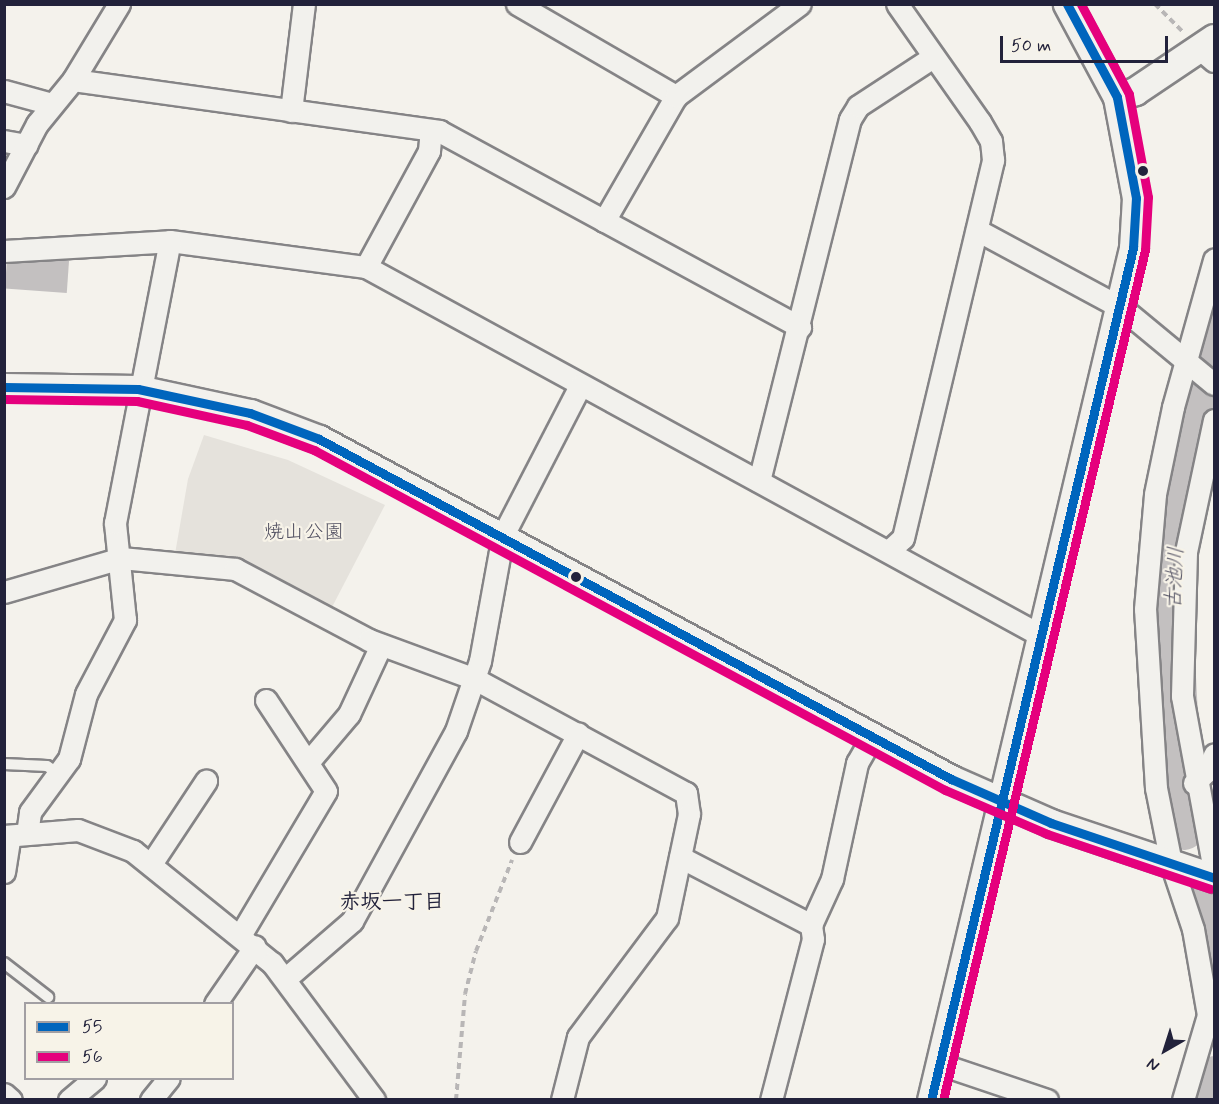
<!DOCTYPE html>
<html>
<head>
<meta charset="utf-8">
<style>
  body { margin:0 }
  #map { position:relative; width:1219px; height:1104px; overflow:hidden; background:#f4f2ec; font-family:Mynerve,"Klee One",sans-serif }
  div>[style] { position:absolute }
  [style*='--x'] { left:calc(var(--x)*1px); top:calc(var(--y)*1px); width:calc(var(--w)*1px); rotate:calc(var(--a)*1deg) }
  .built>* { inset:0; background:#e5e2dc }
  .water>* { inset:0; background:#c3c0c0; transform-origin:0 0 }
  .river>* { height:40px; margin:-20px; padding:0 20px; transform-origin:20px; border-radius:20px; background:#c3c0c0 }
  .path>* { height:4px; margin-top:-2px; transform-origin:0; background:repeating-linear-gradient(90deg,#b8b6b6 0 6px,transparent 0 10.5px) }
  .roads { filter:drop-shadow(2px 0 #858486) drop-shadow(-2px 0 #858486) drop-shadow(0 2px #858486) drop-shadow(0 -2px #858486) }
  .service>* { height:10px; margin:-5px; padding:0 5px; transform-origin:5px; border-radius:5px; background:#f2f1ed }
  .minor>* { height:21px; margin:-10.5px; padding:0 10.5px; transform-origin:10.5px; border-radius:10.5px; background:#f2f1ed }
  .tertiary>* { height:27px; margin:-13.5px; padding:0 13.5px; transform-origin:13.5px; border-radius:13.5px; background:#f2f1ed }
  .bus-1>* { height:9px; margin:-4.5px; padding:0 4.5px; transform-origin:4.5px; border-radius:4.5px; background:#0065bd }
  .bus-2>* { height:9px; margin:-4.5px; padding:0 4.5px; transform-origin:4.5px; border-radius:4.5px; background:#e5007d }
  .dots>* { width:16px; height:16px; translate:-50% -50%; box-sizing:border-box; border:3px solid #f7f3e8; border-radius:50% }
  span { translate:-50% -50%; white-space:nowrap; text-align:center; line-height:1.15; -webkit-text-stroke:4.5px #f7f3e8; paint-order:stroke }
  .park-label { font-size:20px; color:#504f60 }
  .water-label { font-size:21px; color:#535263; font-style:italic }
  .neighbourhood-label { font-size:21px; color:#22223b; font-weight:700 }
  .frame { position:absolute; inset:0; border:6px solid #22223b; pointer-events:none }
  .legend { position:absolute; left:24px; top:1002px; width:210px; height:78px; box-sizing:border-box; background:#f7f3e8; border:2px solid #a29fa3; margin:0; padding:8px 10px; list-style:none; font-size:18px; color:#22223b }
  .legend li { display:flex; align-items:center; gap:12px; height:30px }
  .legend b { width:30px; border:2px solid #a29fa3 }
  .north { position:absolute; left:1135px; top:1020px; width:60px; height:60px; -webkit-text-stroke:4px #f7f3e8; paint-order:stroke; rotate:219deg; font-size:16px; font-weight:700; line-height:24px; text-align:center; color:#22223b }
  .north::after { content:''; display:block; margin:auto; width:21px; height:27px; background:#22223b; clip-path:polygon(50% 0,100% 100%,50% 72%,0 100%) }
  .scale { position:absolute; left:1000px; top:36px; width:168px; height:27px; box-sizing:border-box; border:3px solid #22223b; border-top:0; padding-left:8px; font-size:18px; line-height:21px; white-space:nowrap; color:#22223b; -webkit-text-stroke:4px #f7f3e8; paint-order:stroke }
</style>
</head>
<body>
<div id="map">
  <div class="built">
    <div style="clip-path:polygon(204px 435px,288px 460px,385px 505px,330px 611px,175px 554px,188px 479px)"></div>
  </div>
  <div class="water">
    <div style="left:69px;top:261px;width:32px;height:62px;rotate:94deg"></div>
  </div>
  <div class="river">
    <div style="--x:1184;--y:830;--w:232;--a:-93"></div>
    <div style="--x:1172;--y:598;--w:91;--a:-85.6"></div>
    <div style="--x:1179;--y:507;--w:180;--a:-78.8"></div>
    <div style="--x:1201;--y:903;--w:46;--a:73.5"></div>
    <div style="--x:1206;--y:1100;--w:25;--a:-72"></div>
  </div>
  <div class="path">
    <div style="--x:1155;--y:4;--w:38;--a:45"></div>
    <div style="--x:456;--y:1100;--w:106;--a:-85.1"></div>
    <div style="--x:465;--y:994;--w:44;--a:-75.7"></div>
    <div style="--x:476;--y:951;--w:98;--a:-68.4"></div>
  </div>
  <div class="roads">
    <div class="service">
      <div style="--x:4;--y:764;--w:43;--a:2.7"></div>
      <div style="--x:47;--y:766;--w:14;--a:34"></div>
      <div style="--x:4;--y:963;--w:56;--a:37.7"></div>
    </div>
    <div class="minor">
      <div style="--x:517;--y:4;--w:184;--a:30.1"></div>
      <div style="--x:1199;--y:48;--w:20;--a:41"></div>
      <div style="--x:73;--y:80;--w:370;--a:7.9"></div>
      <div style="--x:439;--y:131;--w:411;--a:28.5"></div>
      <div style="--x:4;--y:91;--w:50;--a:15.2"></div>
      <div style="--x:291;--y:111;--w:108;--a:-83.1"></div>
      <div style="--x:4;--y:141;--w:23;--a:10"></div>
      <div style="--x:4;--y:187;--w:71;--a:-62.4"></div>
      <div style="--x:37;--y:124;--w:57;--a:-50.7"></div>
      <div style="--x:73;--y:80;--w:89;--a:-58.8"></div>
      <div style="--x:604;--y:221;--w:144;--a:-60.1"></div>
      <div style="--x:676;--y:96;--w:154;--a:-36.6"></div>
      <div style="--x:977;--y:230;--w:165;--a:28.3"></div>
      <div style="--x:1122;--y:308;--w:119;--a:39.6"></div>
      <div style="--x:4;--y:251;--w:166;--a:-3.4"></div>
      <div style="--x:170;--y:241;--w:198;--a:7.6"></div>
      <div style="--x:366;--y:267;--w:770;--a:28.63"></div>
      <div style="--x:366;--y:267;--w:132;--a:-61.5"></div>
      <div style="--x:429;--y:151;--w:21;--a:-85"></div>
      <div style="--x:1214;--y:420;--w:135;--a:102"></div>
      <div style="--x:1186;--y:552;--w:144;--a:91.6"></div>
      <div style="--x:1182;--y:696;--w:177;--a:79.6"></div>
      <div style="--x:759;--y:481;--w:373;--a:-75.9"></div>
      <div style="--x:850;--y:119;--w:15;--a:-58"></div>
      <div style="--x:858;--y:106;--w:90;--a:-33.2"></div>
      <div style="--x:891;--y:549;--w:16;--a:-43"></div>
      <div style="--x:903;--y:538;--w:389;--a:-76.6"></div>
      <div style="--x:993;--y:160;--w:19;--a:-96"></div>
      <div style="--x:991;--y:141;--w:22;--a:-120"></div>
      <div style="--x:980;--y:122;--w:144;--a:-125.1"></div>
      <div style="--x:4;--y:592;--w:122;--a:-16.2"></div>
      <div style="--x:121;--y:558;--w:115;--a:5.5"></div>
      <div style="--x:235;--y:569;--w:152;--a:27.9"></div>
      <div style="--x:369;--y:640;--w:113;--a:20.2"></div>
      <div style="--x:475;--y:679;--w:240;--a:28.4"></div>
      <div style="--x:686;--y:793;--w:21;--a:82"></div>
      <div style="--x:689;--y:814;--w:106;--a:101.9"></div>
      <div style="--x:667;--y:918;--w:149;--a:126.8"></div>
      <div style="--x:578;--y:1037;--w:65;--a:104.3"></div>
      <div style="--x:310;--y:760;--w:60;--a:-49.7"></div>
      <div style="--x:349;--y:714;--w:76;--a:-65.1"></div>
      <div style="--x:1194;--y:783;--w:22;--a:-43"></div>
      <div style="--x:1210;--y:768;--w:14;--a:-73"></div>
      <div style="--x:27;--y:834;--w:22;--a:-82"></div>
      <div style="--x:30;--y:812;--w:66;--a:-53.7"></div>
      <div style="--x:69;--y:759;--w:67;--a:-75.3"></div>
      <div style="--x:86;--y:694;--w:84;--a:-62.2"></div>
      <div style="--x:125;--y:620;--w:98;--a:-95.9"></div>
      <div style="--x:115;--y:523;--w:287;--a:-79"></div>
      <div style="--x:4;--y:836;--w:74;--a:-4.6"></div>
      <div style="--x:78;--y:830;--w:59;--a:20.9"></div>
      <div style="--x:133;--y:851;--w:179;--a:38.9"></div>
      <div style="--x:272;--y:963;--w:171;--a:53.3"></div>
      <div style="--x:520;--y:842;--w:123;--a:-61.8"></div>
      <div style="--x:680;--y:857;--w:148;--a:27.4"></div>
      <div style="--x:811;--y:925;--w:14;--a:82"></div>
      <div style="--x:813;--y:939;--w:166;--a:104.6"></div>
      <div style="--x:151;--y:864;--w:100;--a:-56.5"></div>
      <div style="--x:4;--y:872;--w:36;--a:-81"></div>
      <div style="--x:811;--y:925;--w:51;--a:-65.5"></div>
      <div style="--x:832;--y:879;--w:119;--a:-77.8"></div>
      <div style="--x:857;--y:763;--w:30;--a:-60"></div>
      <div style="--x:241;--y:934;--w:166;--a:-59.3"></div>
      <div style="--x:326;--y:791;--w:109;--a:-123.4"></div>
      <div style="--x:285;--y:979;--w:89;--a:-40.9"></div>
      <div style="--x:352;--y:921;--w:217;--a:-61.3"></div>
      <div style="--x:456;--y:731;--w:74;--a:-71.1"></div>
      <div style="--x:480;--y:661;--w:128;--a:-79.7"></div>
      <div style="--x:503;--y:535;--w:168;--a:-62.7"></div>
      <div style="--x:215;--y:1004;--w:70;--a:-55.4"></div>
      <div style="--x:940;--y:1064;--w:113;--a:18.6"></div>
      <div style="--x:4;--y:1094;--w:9;--a:41"></div>
      <div style="--x:69;--y:1100;--w:34;--a:-40"></div>
      <div style="--x:151;--y:1100;--w:28;--a:-51"></div>
      <div style="--x:1183;--y:1100;--w:89;--a:-73.6"></div>
      <div style="--x:1208;--y:1015;--w:87;--a:-99.9"></div>
      <div style="--x:1193;--y:929;--w:70;--a:-108.4"></div>
      <div style="--x:1171;--y:863;--w:76;--a:-101.3"></div>
      <div style="--x:1156;--y:788;--w:179;--a:-93.5"></div>
      <div style="--x:1145;--y:609;--w:115;--a:-85"></div>
      <div style="--x:1155;--y:494;--w:89;--a:-78.3"></div>
      <div style="--x:1173;--y:407;--w:153;--a:-74.4"></div>
    </div>
    <div class="tertiary">
      <div style="--x:1117;--y:97;--w:19;--a:-18"></div>
      <div style="--x:1135;--y:91;--w:95;--a:-33.9"></div>
      <div style="--x:4;--y:387;--w:134;--a:0.9"></div>
      <div style="--x:138;--y:389;--w:115;--a:12.1"></div>
      <div style="--x:250;--y:413;--w:74;--a:20.6"></div>
      <div style="--x:319;--y:439;--w:718;--a:28.28"></div>
      <div style="--x:951;--y:779;--w:109;--a:23.7"></div>
      <div style="--x:1051;--y:823;--w:172;--a:18.6"></div>
      <div style="--x:931;--y:1100;--w:876;--a:-76.66"></div>
      <div style="--x:1133;--y:248;--w:50;--a:-86.6"></div>
      <div style="--x:1136;--y:198;--w:103;--a:-100.7"></div>
      <div style="--x:1117;--y:97;--w:106;--a:-118.3"></div>
    </div>
  </div>
  <div class="bus-1">
    <div style="--x:4;--y:387;--w:134;--a:0.9"></div>
    <div style="--x:138;--y:389;--w:115;--a:12.1"></div>
    <div style="--x:250;--y:413;--w:74;--a:20.6"></div>
    <div style="--x:319;--y:439;--w:718;--a:28.28"></div>
    <div style="--x:951;--y:779;--w:109;--a:23.7"></div>
    <div style="--x:1051;--y:823;--w:172;--a:18.6"></div>
    <div style="--x:931;--y:1100;--w:876;--a:-76.66"></div>
    <div style="--x:1133;--y:248;--w:50;--a:-86.6"></div>
    <div style="--x:1136;--y:198;--w:103;--a:-100.7"></div>
    <div style="--x:1117;--y:97;--w:106;--a:-118.3"></div>
  </div>
  <div class="bus-2">
    <div style="--x:4;--y:399;--w:133;--a:0.9"></div>
    <div style="--x:137;--y:401;--w:113;--a:12.3"></div>
    <div style="--x:247;--y:425;--w:72;--a:20.5"></div>
    <div style="--x:314;--y:450;--w:717;--a:28.32"></div>
    <div style="--x:945;--y:790;--w:111;--a:23.3"></div>
    <div style="--x:1047;--y:834;--w:172;--a:18.6"></div>
    <div style="--x:943;--y:1100;--w:874;--a:-76.63"></div>
    <div style="--x:1145;--y:250;--w:53;--a:-86.8"></div>
    <div style="--x:1148;--y:197;--w:105;--a:-100.5"></div>
    <div style="--x:1129;--y:94;--w:102;--a:-118.1"></div>
  </div>
  <div class="dots">
    <div style="left:1143px;top:171px;background:#22223b"></div>
    <div style="left:576px;top:577px;background:#22223b"></div>
  </div>
  <div class="park-label">
    <span style="left:304px;top:532px">焼山公園</span>
  </div>
  <div class="water-label">
    <span style="left:1175px;top:578px;rotate:-87deg">古池川</span>
  </div>
  <div class="neighbourhood-label">
    <span style="left:392px;top:902px">赤坂一丁目</span>
  </div>
  <div class="frame"></div>
  <ul class="legend">
  <li><b style="height:8px;background:#0065bd"></b>55</li>
  <li><b style="height:8px;background:#e5007d"></b>56</li>
  </ul>
  <div class="north">N</div>
  <div class="scale">50 m</div>
</div>
</body>
</html>
